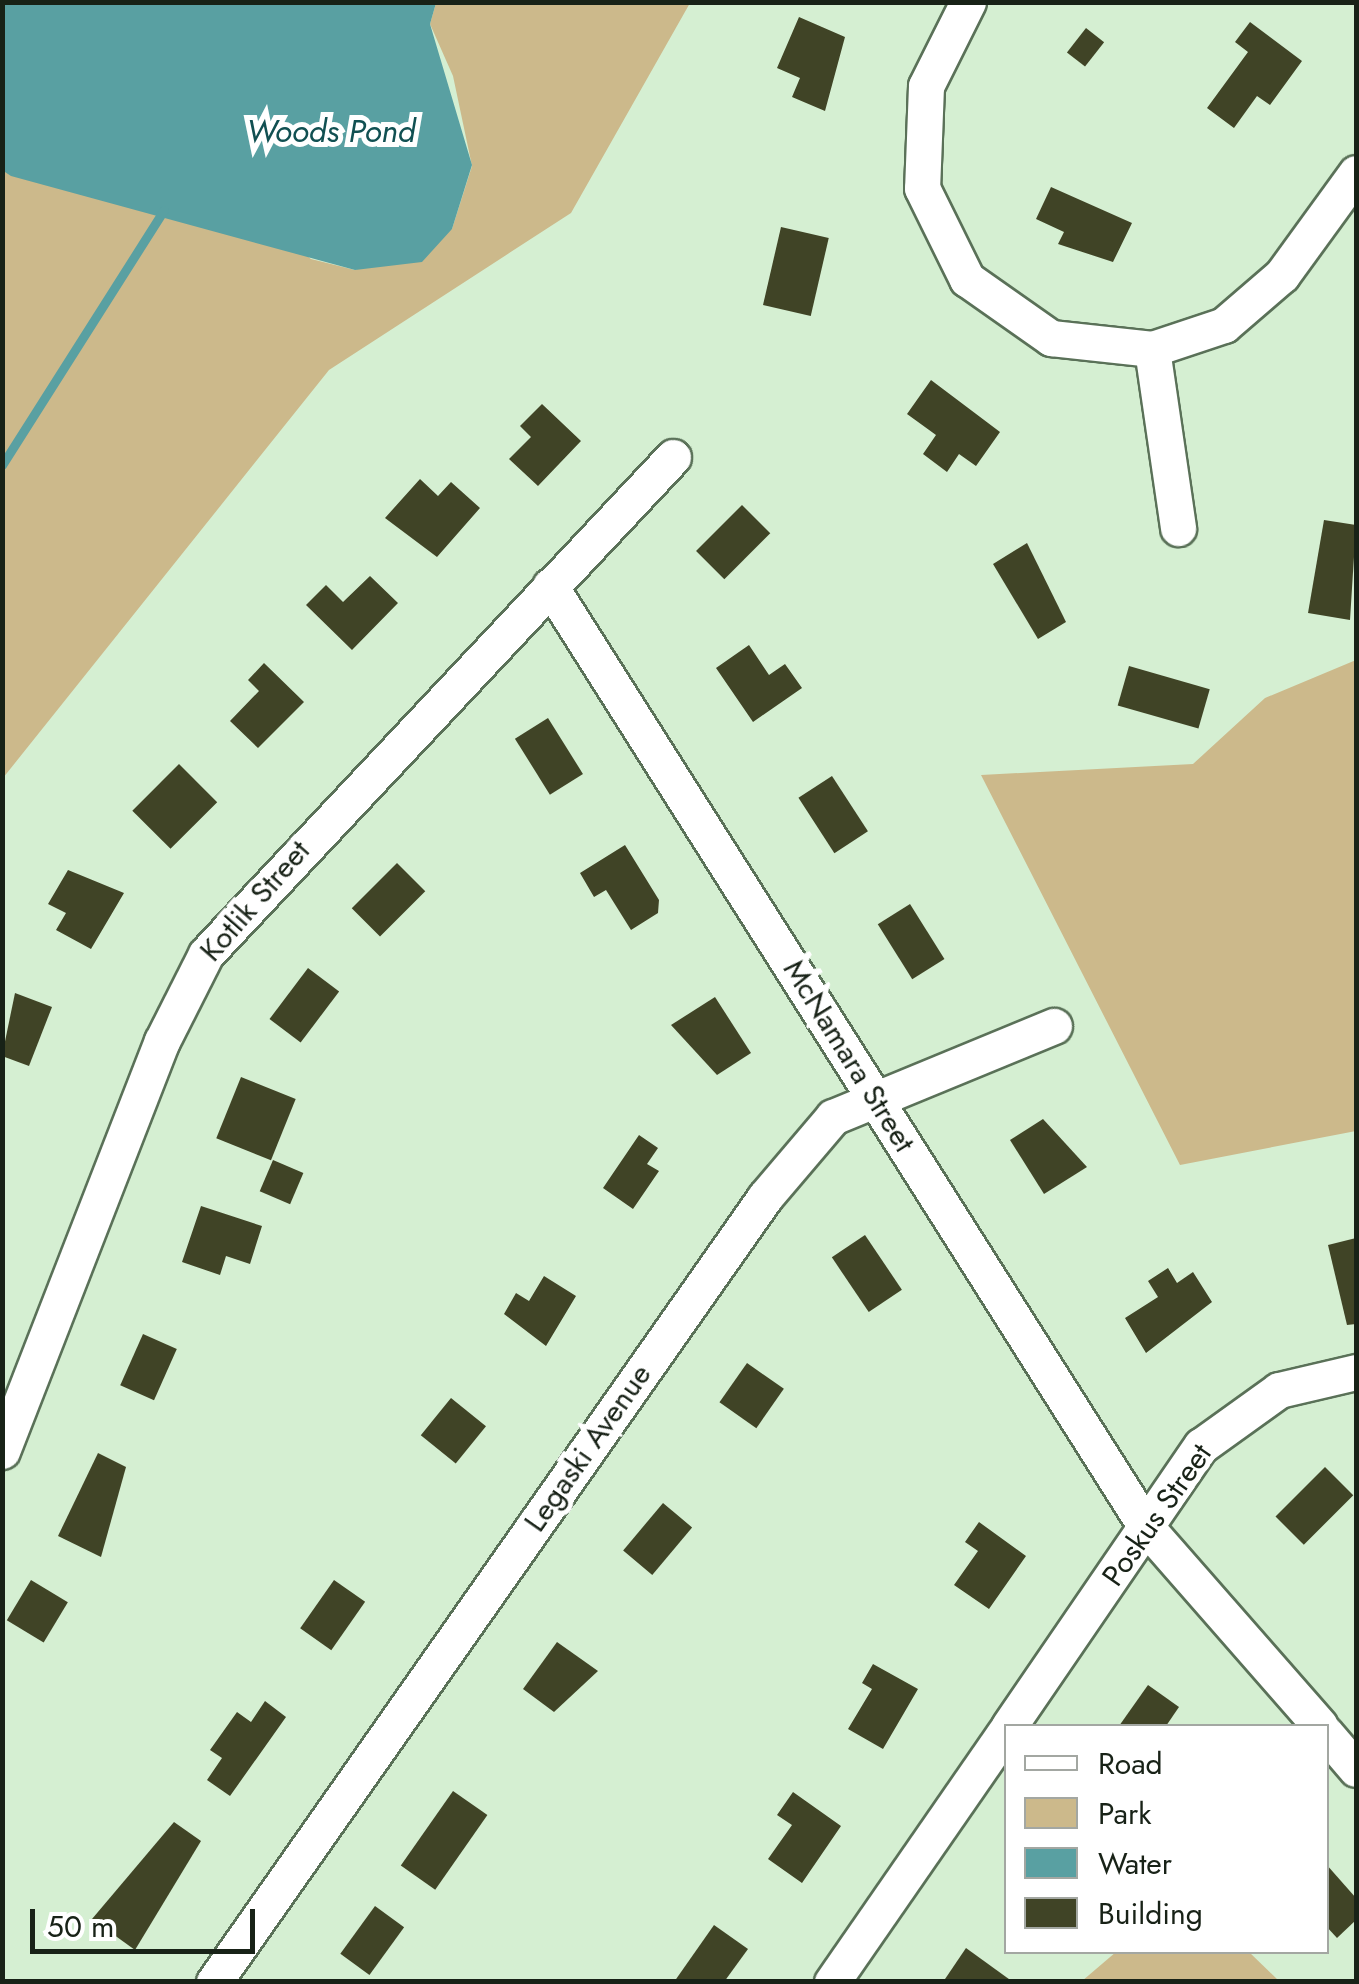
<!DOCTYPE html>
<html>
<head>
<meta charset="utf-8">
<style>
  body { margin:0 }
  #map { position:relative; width:1359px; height:1984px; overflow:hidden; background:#d5efd2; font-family:Jost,sans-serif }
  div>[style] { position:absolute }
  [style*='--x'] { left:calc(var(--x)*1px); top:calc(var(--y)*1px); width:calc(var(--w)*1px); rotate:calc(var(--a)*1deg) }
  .green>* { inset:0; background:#ccb98b }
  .water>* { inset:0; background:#59a0a2 }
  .stream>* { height:9px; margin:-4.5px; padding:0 4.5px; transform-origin:4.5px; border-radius:4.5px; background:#59a0a2 }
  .building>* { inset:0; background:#404426; transform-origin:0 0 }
  .roads { filter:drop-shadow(2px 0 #5a7158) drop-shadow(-2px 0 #5a7158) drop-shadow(0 2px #5a7158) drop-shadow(0 -2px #5a7158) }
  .street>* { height:35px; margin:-17.5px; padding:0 17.5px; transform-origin:17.5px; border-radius:17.5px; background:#fff }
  span { translate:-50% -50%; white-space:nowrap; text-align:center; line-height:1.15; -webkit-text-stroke:10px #fff; paint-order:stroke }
  .street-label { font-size:30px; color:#182217 }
  .water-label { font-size:32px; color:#115052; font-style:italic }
  .frame { position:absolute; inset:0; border:5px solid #182217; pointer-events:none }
  .legend { position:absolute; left:1004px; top:1724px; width:325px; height:230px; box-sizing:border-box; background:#fff; border:2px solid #a3a7a2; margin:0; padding:12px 18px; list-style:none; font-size:30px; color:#182217 }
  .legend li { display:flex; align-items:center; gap:20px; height:50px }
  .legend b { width:50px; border:2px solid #a3a7a2 }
  .scale { position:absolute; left:30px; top:1909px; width:225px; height:45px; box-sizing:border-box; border:5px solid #182217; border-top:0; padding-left:12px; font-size:30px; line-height:35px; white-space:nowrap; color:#182217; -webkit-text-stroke:8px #fff; paint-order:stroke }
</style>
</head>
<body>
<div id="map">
  <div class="green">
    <div style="clip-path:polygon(3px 3px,311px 259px,355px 270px,452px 229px,472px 166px,453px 76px,430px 24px,436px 3px,690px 3px,571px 213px,329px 370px,3px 778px)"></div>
    <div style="clip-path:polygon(1356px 660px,1356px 1131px,1180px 1165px,981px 775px,1193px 764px,1265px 698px)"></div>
    <div style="clip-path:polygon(1116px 1952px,1249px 1952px,1279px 1981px,1082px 1981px)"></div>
  </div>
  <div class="water">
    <div style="clip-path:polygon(3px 2px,436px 3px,430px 24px,472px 165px,452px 229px,422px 262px,355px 270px,11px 176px,2px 170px)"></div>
  </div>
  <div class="stream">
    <div style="--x:2;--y:465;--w:302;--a:-57.6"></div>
  </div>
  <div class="building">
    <div style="clip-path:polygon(799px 17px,845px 37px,825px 111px,792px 97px,800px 78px,777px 68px)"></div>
    <div style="clip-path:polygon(1250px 22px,1302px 61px,1270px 105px,1257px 96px,1234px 128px,1207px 108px,1248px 52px,1235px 42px)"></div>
    <div style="left:1086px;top:28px;width:23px;height:31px;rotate:38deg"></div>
    <div style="clip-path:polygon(1051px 187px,1132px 223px,1113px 262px,1058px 244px,1064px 232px,1036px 219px)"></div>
    <div style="left:781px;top:227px;width:49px;height:80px;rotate:13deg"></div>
    <div style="clip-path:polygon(931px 380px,1000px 432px,976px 466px,959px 454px,947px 472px,923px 454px,936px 435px,907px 414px)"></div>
    <div style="clip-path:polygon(542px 404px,581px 441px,538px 486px,509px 459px,531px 437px,520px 426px)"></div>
    <div style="clip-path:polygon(420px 479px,438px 496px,451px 482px,480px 508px,437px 557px,385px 518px)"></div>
    <div style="left:742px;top:505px;width:40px;height:65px;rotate:45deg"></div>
    <div style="clip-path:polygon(1324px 520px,1356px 525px,1350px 620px,1308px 613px)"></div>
    <div style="clip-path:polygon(1027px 543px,1066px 622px,1038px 639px,993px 564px)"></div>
    <div style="clip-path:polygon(370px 576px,398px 603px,352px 650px,306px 605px,326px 585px,343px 602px)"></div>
    <div style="clip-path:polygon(749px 645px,769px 675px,785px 664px,802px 688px,753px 722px,716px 668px)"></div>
    <div style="clip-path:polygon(264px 663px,304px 702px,258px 748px,230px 721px,259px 691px,248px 680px)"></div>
    <div style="left:1129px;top:666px;width:84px;height:41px;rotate:16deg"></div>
    <div style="left:548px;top:718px;width:66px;height:39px;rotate:58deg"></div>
    <div style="left:179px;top:764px;width:54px;height:66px;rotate:45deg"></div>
    <div style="left:832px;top:776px;width:66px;height:40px;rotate:57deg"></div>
    <div style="clip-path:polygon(625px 845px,659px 900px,658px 913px,631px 930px,606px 890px,594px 897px,580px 873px)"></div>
    <div style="left:397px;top:863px;width:40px;height:64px;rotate:45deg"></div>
    <div style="clip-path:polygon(68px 870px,124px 893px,91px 949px,56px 930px,66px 913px,48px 904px)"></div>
    <div style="left:910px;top:904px;width:65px;height:38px;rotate:58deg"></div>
    <div style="left:308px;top:968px;width:39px;height:64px;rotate:37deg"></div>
    <div style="clip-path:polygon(15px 993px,52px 1007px,29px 1066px,2px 1056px)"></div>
    <div style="clip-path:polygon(715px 997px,751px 1053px,717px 1075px,671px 1025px)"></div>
    <div style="left:241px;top:1077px;width:59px;height:66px;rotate:22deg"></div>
    <div style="clip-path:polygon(1043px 1119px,1087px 1167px,1044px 1194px,1010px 1140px)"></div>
    <div style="clip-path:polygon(639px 1135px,658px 1148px,647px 1164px,659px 1171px,633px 1209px,603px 1188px)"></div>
    <div style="left:273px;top:1160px;width:33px;height:34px;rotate:23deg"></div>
    <div style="clip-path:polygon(201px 1206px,262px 1226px,250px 1264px,226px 1256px,220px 1275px,182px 1262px)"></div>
    <div style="left:865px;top:1235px;width:66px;height:40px;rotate:56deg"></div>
    <div style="clip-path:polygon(1356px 1238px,1356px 1324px,1347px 1325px,1328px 1245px)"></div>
    <div style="clip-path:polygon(1168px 1268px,1177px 1283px,1193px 1272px,1212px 1302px,1146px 1353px,1125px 1318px,1158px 1297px,1148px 1281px)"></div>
    <div style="clip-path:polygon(544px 1276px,576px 1296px,546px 1346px,504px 1314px,516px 1293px,529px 1301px)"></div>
    <div style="left:143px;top:1334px;width:37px;height:56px;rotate:24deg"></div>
    <div style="left:747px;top:1363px;width:45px;height:48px;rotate:35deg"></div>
    <div style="left:451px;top:1398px;width:45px;height:48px;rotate:39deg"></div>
    <div style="clip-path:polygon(98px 1453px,126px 1467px,101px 1557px,58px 1536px)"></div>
    <div style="left:1325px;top:1467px;width:40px;height:70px;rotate:45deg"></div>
    <div style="left:663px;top:1503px;width:38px;height:62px;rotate:40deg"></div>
    <div style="clip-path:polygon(979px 1522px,1026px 1556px,989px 1609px,954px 1585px,978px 1551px,965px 1542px)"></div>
    <div style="left:31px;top:1580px;width:43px;height:47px;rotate:31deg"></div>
    <div style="left:334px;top:1580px;width:38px;height:59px;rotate:35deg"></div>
    <div style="clip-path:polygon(557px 1642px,598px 1671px,554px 1712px,523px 1689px)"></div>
    <div style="clip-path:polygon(873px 1664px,918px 1689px,883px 1749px,848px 1729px,872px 1689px,862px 1683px)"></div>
    <div style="clip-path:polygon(1148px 1685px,1179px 1707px,1166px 1726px,1119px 1726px)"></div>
    <div style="clip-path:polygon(265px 1701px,286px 1717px,230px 1796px,207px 1780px,222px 1758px,210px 1750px,237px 1712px,251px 1722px)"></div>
    <div style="left:453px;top:1791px;width:42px;height:91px;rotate:35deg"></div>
    <div style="clip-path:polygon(793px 1792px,841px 1826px,802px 1883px,768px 1859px,792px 1825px,777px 1815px)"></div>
    <div style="clip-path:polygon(174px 1822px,201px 1841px,135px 1950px,92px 1919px)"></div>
    <div style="clip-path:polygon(1326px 1864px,1356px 1898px,1356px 1920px,1337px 1938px,1326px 1926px)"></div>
    <div style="left:375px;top:1906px;width:36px;height:59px;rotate:36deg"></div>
    <div style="clip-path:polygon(714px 1925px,748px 1949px,724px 1982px,674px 1982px)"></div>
    <div style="clip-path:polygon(966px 1948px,1013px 1982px,943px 1982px)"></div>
  </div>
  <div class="roads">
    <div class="street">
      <div style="--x:968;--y:2;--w:94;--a:116.6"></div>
      <div style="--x:926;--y:86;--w:102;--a:92.2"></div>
      <div style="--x:922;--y:188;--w:102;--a:63.7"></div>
      <div style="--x:967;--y:279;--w:103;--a:35.1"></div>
      <div style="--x:1051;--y:338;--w:102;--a:6.2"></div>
      <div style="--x:1152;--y:349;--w:76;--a:-18.4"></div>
      <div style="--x:1224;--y:325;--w:77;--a:-40.8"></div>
      <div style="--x:1282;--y:275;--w:126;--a:-54"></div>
      <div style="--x:1152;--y:349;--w:181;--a:81.7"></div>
      <div style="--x:550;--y:586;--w:1114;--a:57.65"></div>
      <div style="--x:1146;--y:1527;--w:264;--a:48.8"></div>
      <div style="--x:2;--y:1451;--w:440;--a:-68.7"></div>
      <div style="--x:162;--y:1041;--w:97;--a:-63.2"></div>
      <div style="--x:206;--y:954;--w:682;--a:-46.78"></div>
      <div style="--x:1009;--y:1726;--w:340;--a:-55.6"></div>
      <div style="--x:1201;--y:1446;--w:96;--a:-35.7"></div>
      <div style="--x:1279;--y:1390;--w:79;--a:-13.2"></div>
      <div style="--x:1326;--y:1734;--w:46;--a:49.4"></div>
      <div style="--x:214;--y:1982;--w:959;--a:-54.93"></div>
      <div style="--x:765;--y:1197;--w:105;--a:-49.6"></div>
      <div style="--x:833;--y:1117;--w:239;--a:-22.4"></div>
      <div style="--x:832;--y:1982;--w:305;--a:-55.3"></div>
    </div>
  </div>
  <div class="street-label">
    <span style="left:255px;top:901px;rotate:-49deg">Kotlik Street</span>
    <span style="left:849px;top:1056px;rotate:58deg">McNamara Street</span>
    <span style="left:588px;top:1448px;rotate:-55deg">Legaski Avenue</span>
    <span style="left:1157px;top:1515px;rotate:-55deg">Poskus Street</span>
  </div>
  <div class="water-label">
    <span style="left:331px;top:131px">Woods Pond</span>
  </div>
  <div class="frame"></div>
  <ul class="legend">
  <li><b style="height:12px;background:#fff"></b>Road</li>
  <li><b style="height:28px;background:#ccb98b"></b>Park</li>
  <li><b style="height:28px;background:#59a0a2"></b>Water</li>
  <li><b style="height:28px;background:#404426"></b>Building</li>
  </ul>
  <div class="scale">50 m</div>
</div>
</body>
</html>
